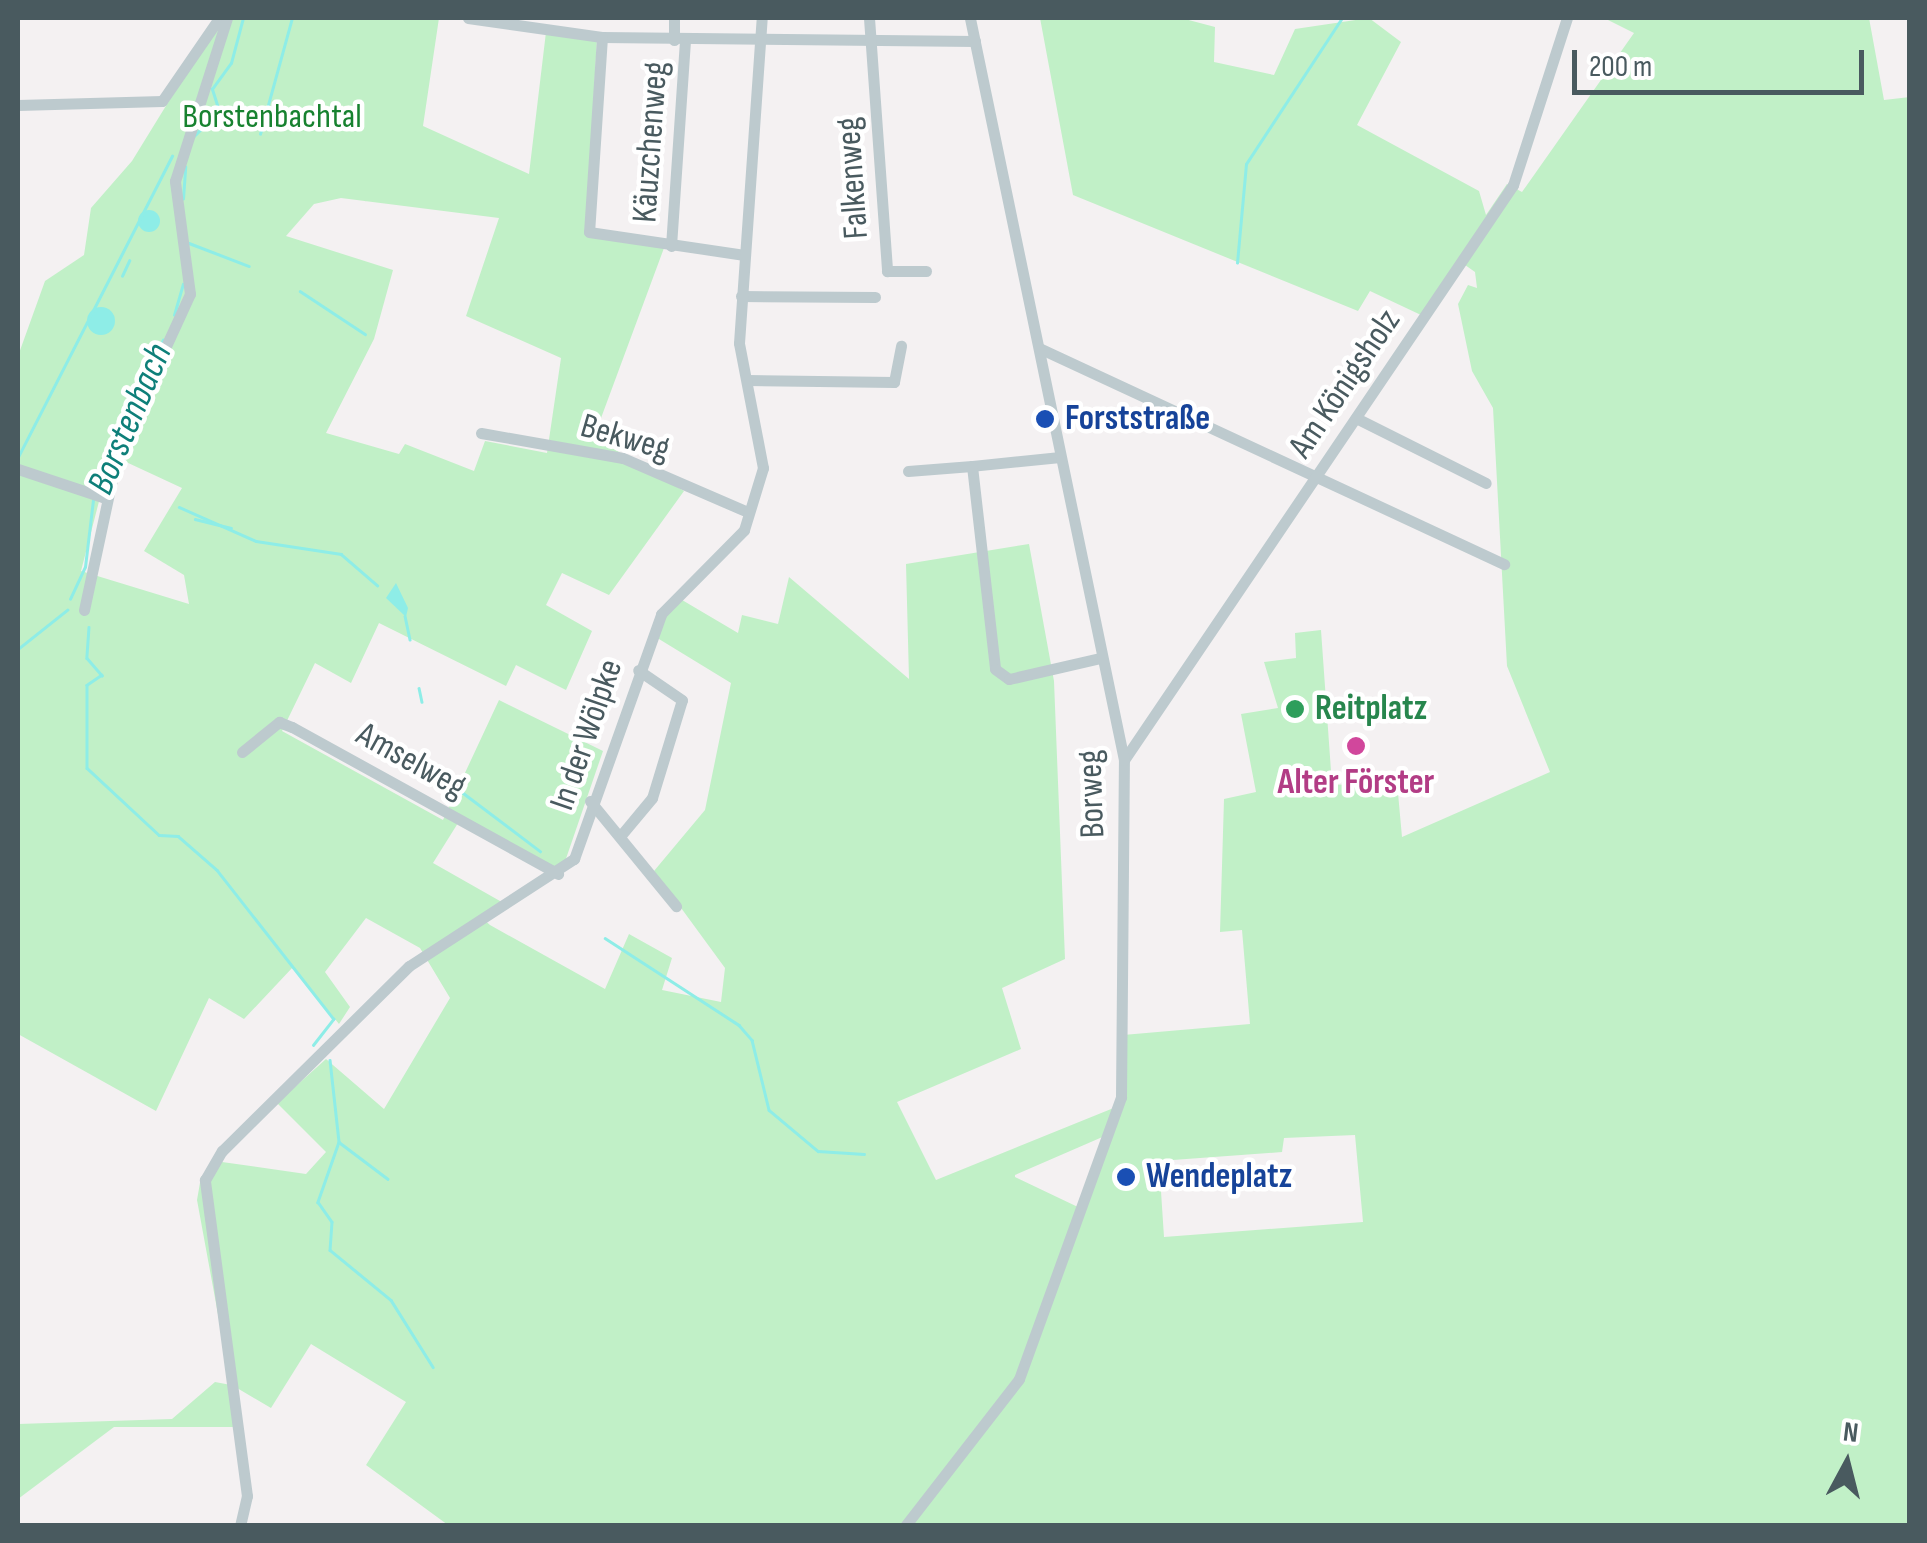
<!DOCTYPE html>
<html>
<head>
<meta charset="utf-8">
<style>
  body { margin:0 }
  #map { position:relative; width:1927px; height:1543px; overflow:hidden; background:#f4f1f2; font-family:"Sofia Sans Condensed",sans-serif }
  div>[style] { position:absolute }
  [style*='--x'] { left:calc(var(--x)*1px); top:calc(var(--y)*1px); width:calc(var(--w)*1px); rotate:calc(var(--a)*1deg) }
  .green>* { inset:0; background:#c1f0c7 }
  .water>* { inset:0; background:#8eede7 }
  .round { border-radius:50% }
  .stream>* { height:2.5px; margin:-1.25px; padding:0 1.25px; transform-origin:1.25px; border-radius:1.25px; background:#8eede7 }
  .minor>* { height:11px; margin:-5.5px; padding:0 5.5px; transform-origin:5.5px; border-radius:5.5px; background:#bdcace }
  .dots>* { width:28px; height:28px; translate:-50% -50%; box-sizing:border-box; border:5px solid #fff; border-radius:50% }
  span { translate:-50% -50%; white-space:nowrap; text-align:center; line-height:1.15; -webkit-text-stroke:9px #fff; paint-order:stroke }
  .park-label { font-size:35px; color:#188230 }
  .street-label { font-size:35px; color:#495a5f }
  .transit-label { font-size:35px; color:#164399; font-weight:700 }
  .left { translate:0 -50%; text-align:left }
  .leisure-label { font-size:35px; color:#27864d; font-weight:700 }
  .hotel-label { font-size:35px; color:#b23c85; font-weight:700 }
  .water-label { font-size:38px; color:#0e7f79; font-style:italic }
  .frame { position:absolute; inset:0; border:20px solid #495a5f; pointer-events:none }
  .north { position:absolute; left:1797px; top:1413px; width:100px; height:100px; -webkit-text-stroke:8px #fff; paint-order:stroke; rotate:7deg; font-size:28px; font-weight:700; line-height:40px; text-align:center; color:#495a5f }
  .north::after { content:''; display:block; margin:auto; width:35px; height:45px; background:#495a5f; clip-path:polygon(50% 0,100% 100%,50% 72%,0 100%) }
  .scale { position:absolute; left:1572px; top:50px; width:292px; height:45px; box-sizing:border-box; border:5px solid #495a5f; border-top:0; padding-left:12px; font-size:30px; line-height:35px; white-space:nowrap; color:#495a5f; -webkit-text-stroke:8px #fff; paint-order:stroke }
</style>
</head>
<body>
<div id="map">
  <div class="green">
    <div style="clip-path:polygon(evenodd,220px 18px,439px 18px,423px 126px,529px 174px,546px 32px,597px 39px,586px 233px,664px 248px,594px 437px,684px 491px,609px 595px,562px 573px,546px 605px,592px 631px,566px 690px,516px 665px,506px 686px,379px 623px,351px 683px,315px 663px,282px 731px,443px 820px,499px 700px,603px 751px,559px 879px,458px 823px,433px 863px,507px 905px,482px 918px,490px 925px,605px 989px,629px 934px,672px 958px,662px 990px,721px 1002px,725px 968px,654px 871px,705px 810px,731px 683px,654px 636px,677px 597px,738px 633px,742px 615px,778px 624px,789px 577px,909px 679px,906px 564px,1029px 544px,1054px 681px,1065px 959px,1002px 988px,1021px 1049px,897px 1102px,936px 1180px,1121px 1105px,1123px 1035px,1250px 1024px,1242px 930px,1220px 932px,1224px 799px,1256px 792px,1241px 714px,1278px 708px,1264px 662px,1296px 658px,1295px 633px,1321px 630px,1332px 785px,1397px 782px,1402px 837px,1550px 772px,1507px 666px,1493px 408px,1472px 371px,1458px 304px,1468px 285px,1477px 288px,1475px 272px,1458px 260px,1421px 315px,1370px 291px,1358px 311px,1073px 195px,1040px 18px,1181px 18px,1215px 27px,1214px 62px,1274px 75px,1295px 29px,1369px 18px,1401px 42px,1357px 125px,1479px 191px,1486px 215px,1507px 184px,1522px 192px,1634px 33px,1604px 18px,1869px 18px,1884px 100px,1910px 97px,1909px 1525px,448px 1525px,366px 1465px,406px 1402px,311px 1344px,271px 1408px,237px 1388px,243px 1427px,114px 1427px,18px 1499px,18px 1424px,172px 1419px,215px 1382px,231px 1385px,197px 1200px,201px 1177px,222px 1162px,306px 1174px,326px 1152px,277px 1103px,326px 1059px,384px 1109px,450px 998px,420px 948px,366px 918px,325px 972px,350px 1007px,339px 1024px,293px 967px,244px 1019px,209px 998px,156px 1111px,18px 1034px,18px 356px,45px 281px,84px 255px,91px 208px,132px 161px,220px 18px,341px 198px,499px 218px,466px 316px,561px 358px,547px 453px,485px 441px,474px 471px,405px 444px,399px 454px,326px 433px,374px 339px,393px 270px,286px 236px,314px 204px,341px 198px,220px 18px,111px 455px,182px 488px,144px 551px,184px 575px,189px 604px,81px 571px,111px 455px,220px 18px,1107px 1135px,1080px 1208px,1015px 1177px,1015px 1175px,1107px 1135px,220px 18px,1355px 1135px,1363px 1222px,1164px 1237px,1159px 1161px,1282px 1152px,1284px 1138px,1355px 1135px)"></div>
  </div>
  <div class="water">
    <div class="round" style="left:138px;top:210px;width:22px;height:22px"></div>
    <div class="round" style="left:87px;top:307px;width:28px;height:28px"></div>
    <div style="clip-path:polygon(396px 583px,408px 608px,406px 617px,386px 598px)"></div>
  </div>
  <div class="stream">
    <div style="--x:260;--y:134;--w:120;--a:-74.6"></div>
    <div style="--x:194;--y:136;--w:35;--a:-45"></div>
    <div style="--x:219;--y:111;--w:23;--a:-108"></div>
    <div style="--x:212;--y:89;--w:32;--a:-54"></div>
    <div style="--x:231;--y:63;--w:47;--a:-75.1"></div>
    <div style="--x:183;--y:199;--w:32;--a:-86"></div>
    <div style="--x:189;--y:243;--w:64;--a:21"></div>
    <div style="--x:1237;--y:263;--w:99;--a:-84.8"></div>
    <div style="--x:1246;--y:164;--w:175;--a:-56.7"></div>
    <div style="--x:122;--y:276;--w:17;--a:-65"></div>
    <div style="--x:300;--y:291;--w:78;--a:33.5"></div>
    <div style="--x:174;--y:315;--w:32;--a:-74"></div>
    <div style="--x:18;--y:457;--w:338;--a:-62.9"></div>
    <div style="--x:97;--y:488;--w:162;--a:-66"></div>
    <div style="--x:179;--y:507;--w:84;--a:23.8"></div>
    <div style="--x:256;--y:541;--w:86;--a:8.7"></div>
    <div style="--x:341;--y:554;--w:48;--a:40.7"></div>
    <div style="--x:195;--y:519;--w:37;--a:14"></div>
    <div style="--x:70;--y:599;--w:35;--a:-65"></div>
    <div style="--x:85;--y:567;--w:67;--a:-83.2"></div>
    <div style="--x:405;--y:616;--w:24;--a:78"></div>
    <div style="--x:89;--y:627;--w:31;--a:94"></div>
    <div style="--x:87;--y:658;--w:23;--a:49"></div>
    <div style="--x:102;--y:675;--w:18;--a:146"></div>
    <div style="--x:87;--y:685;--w:83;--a:90"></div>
    <div style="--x:87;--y:768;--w:98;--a:42.9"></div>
    <div style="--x:159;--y:835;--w:19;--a:3"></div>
    <div style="--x:178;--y:836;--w:52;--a:41.1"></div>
    <div style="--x:217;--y:870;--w:189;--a:51.9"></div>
    <div style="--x:334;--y:1019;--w:33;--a:128"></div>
    <div style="--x:18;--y:649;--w:63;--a:-38.5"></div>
    <div style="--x:419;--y:688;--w:14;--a:78"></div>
    <div style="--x:454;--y:786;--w:108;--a:37.1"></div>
    <div style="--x:605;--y:938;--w:160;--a:33"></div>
    <div style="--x:739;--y:1025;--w:20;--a:49"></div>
    <div style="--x:752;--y:1040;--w:72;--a:76.3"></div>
    <div style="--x:769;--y:1110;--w:64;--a:39.9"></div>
    <div style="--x:818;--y:1151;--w:46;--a:3.7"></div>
    <div style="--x:330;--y:1060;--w:82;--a:83.7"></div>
    <div style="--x:339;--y:1142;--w:64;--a:109.3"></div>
    <div style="--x:318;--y:1202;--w:24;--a:55"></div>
    <div style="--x:332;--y:1222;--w:28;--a:94"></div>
    <div style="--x:330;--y:1250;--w:79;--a:39.3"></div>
    <div style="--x:391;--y:1300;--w:79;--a:57.9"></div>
    <div style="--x:339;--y:1142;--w:61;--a:37.1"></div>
  </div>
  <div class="minor">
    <div style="--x:468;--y:18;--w:135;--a:8.1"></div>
    <div style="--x:602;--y:37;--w:373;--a:0.6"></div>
    <div style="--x:869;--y:18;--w:254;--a:85.9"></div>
    <div style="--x:887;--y:271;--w:39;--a:0"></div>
    <div style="--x:602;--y:37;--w:195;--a:93.8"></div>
    <div style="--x:589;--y:232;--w:157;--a:8.4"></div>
    <div style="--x:674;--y:40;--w:22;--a:-90"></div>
    <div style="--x:18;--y:105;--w:144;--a:-1.6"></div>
    <div style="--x:162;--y:101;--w:101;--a:-55.5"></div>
    <div style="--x:671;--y:246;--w:206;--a:-86.1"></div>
    <div style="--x:741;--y:296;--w:134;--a:0.4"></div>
    <div style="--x:1039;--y:348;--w:513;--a:24.92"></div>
    <div style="--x:747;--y:380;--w:147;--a:0.8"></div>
    <div style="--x:894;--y:382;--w:37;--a:-79"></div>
    <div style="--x:1356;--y:418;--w:145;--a:26.6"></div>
    <div style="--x:481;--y:433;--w:144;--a:10"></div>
    <div style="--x:623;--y:458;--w:136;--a:23.4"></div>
    <div style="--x:1060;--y:457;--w:88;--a:174.2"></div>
    <div style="--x:972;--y:466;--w:204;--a:83.5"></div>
    <div style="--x:995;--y:669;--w:17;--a:36"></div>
    <div style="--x:1009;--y:679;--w:93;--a:-13"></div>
    <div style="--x:18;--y:469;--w:92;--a:18.4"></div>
    <div style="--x:908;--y:471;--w:64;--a:-4.5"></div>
    <div style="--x:84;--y:610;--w:163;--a:-77.9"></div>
    <div style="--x:118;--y:451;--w:173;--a:-65.4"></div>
    <div style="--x:190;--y:294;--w:114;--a:-97.6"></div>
    <div style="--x:175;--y:181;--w:171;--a:-72.3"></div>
    <div style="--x:242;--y:752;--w:48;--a:-39"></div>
    <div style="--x:279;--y:722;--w:14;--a:21"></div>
    <div style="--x:292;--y:727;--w:304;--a:28.9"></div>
    <div style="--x:1124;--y:760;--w:694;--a:-55.92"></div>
    <div style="--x:1513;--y:185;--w:176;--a:-72.1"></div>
    <div style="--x:590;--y:801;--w:136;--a:50.7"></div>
    <div style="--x:622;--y:834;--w:47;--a:-50.2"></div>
    <div style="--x:652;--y:798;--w:102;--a:-73"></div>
    <div style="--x:682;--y:700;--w:53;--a:-145.7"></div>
    <div style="--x:240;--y:1526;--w:31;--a:-77"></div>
    <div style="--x:247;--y:1496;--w:319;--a:-97.6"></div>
    <div style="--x:205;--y:1180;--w:34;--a:-60"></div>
    <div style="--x:222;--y:1151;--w:263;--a:-44.7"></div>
    <div style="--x:409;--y:966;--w:197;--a:-33"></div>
    <div style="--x:574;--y:859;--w:260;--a:-70.4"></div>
    <div style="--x:661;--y:614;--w:118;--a:-45.3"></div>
    <div style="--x:744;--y:530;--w:65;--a:-73"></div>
    <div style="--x:763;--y:468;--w:127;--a:-100.9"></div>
    <div style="--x:739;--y:343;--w:326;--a:-86"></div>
    <div style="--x:905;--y:1526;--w:186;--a:-52.2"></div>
    <div style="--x:1019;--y:1379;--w:300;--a:-70.1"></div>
    <div style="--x:1121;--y:1097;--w:337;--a:-89.5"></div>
    <div style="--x:1124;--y:760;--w:758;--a:-101.73"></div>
  </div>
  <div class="dots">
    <div style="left:1045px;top:419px;background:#1a4fb4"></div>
    <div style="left:1295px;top:709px;background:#2e9e5b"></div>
    <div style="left:1356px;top:746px;background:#d1479c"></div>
    <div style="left:1126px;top:1177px;background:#1a4fb4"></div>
  </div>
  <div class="park-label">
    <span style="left:272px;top:117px">Borstenbachtal</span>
  </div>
  <div class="street-label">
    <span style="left:651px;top:142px;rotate:-86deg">Käuzchenweg</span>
    <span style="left:853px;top:178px;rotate:-94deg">Falkenweg</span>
    <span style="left:1345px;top:384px;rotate:-56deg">Am Königsholz</span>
    <span style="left:625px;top:438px;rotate:16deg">Bekweg</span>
    <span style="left:587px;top:735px;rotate:-71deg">In der Wölpke</span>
    <span style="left:411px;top:761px;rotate:29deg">Amselweg</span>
    <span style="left:1092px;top:794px;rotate:-92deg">Borweg</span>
  </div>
  <div class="transit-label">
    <span class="left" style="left:1065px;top:419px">Forststraße</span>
    <span class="left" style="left:1146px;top:1177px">Wendeplatz</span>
  </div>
  <div class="leisure-label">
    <span class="left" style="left:1315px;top:709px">Reitplatz</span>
  </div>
  <div class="hotel-label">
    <span style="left:1356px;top:783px">Alter Förster</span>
  </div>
  <div class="water-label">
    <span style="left:130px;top:419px;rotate:-67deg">Borstenbach</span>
  </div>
  <div class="frame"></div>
  <div class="north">N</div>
  <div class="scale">200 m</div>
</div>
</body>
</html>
